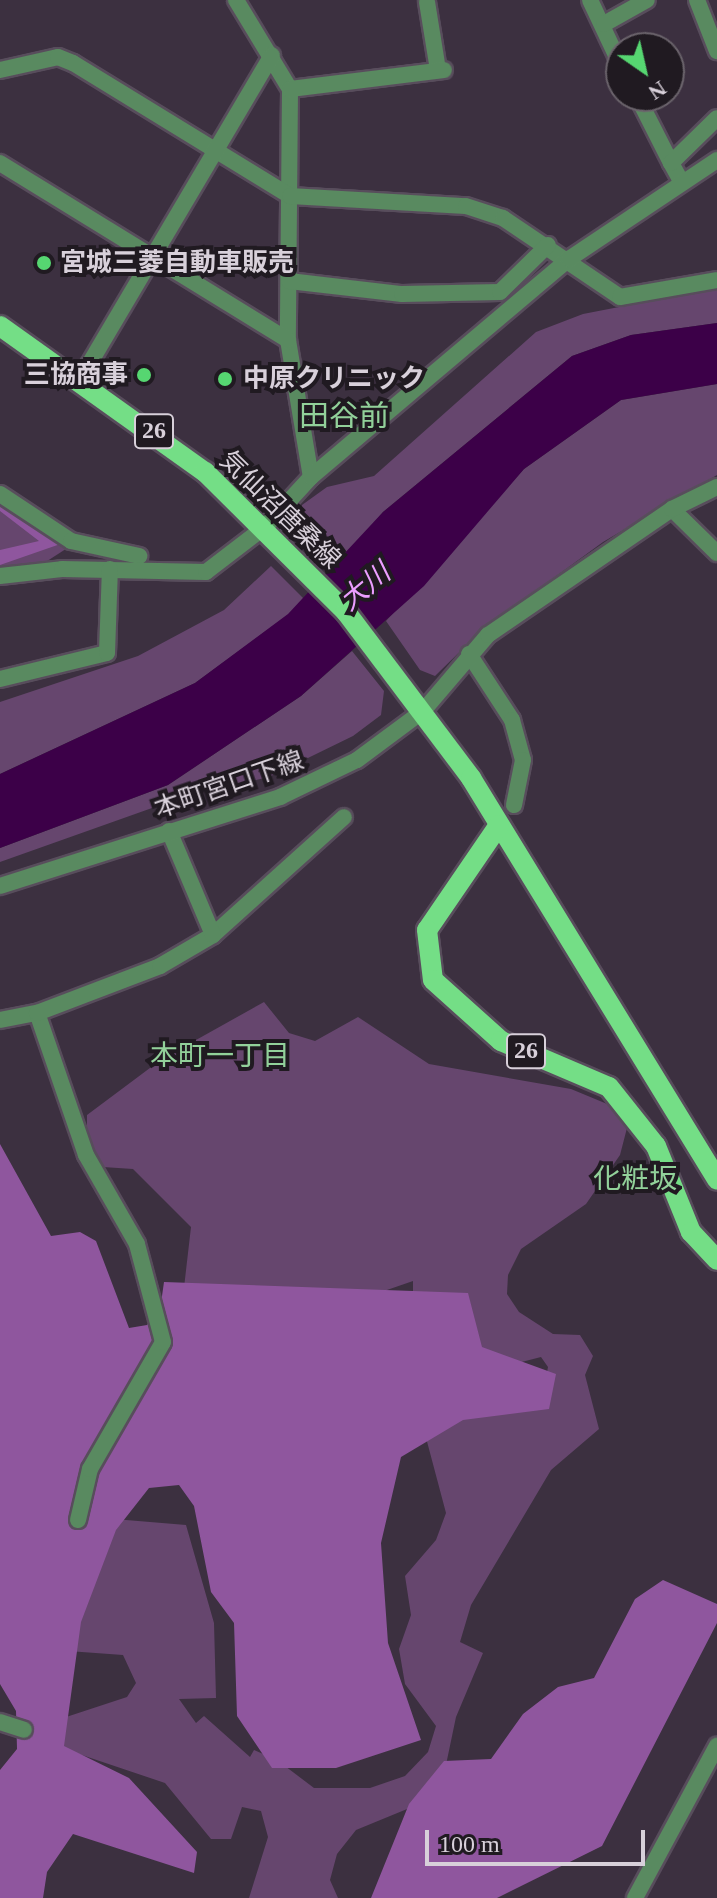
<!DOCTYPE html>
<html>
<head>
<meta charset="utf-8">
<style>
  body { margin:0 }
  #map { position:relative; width:717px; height:1898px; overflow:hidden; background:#3c3040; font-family:"Times New Roman","Noto Sans JP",serif }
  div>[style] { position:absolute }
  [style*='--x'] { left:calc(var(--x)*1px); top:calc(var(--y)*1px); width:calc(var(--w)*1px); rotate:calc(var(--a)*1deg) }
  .green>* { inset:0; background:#66466e }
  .forest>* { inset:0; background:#8f569e }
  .water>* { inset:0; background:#3c0048 }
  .roads { filter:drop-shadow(2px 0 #584d5c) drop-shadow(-2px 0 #584d5c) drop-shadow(0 2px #584d5c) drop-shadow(0 -2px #584d5c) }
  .minor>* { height:16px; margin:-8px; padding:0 8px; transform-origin:8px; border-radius:8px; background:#598a60 }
  .tertiary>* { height:16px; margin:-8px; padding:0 8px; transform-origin:8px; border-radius:8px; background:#598a60 }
  .primary>* { height:20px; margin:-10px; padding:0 10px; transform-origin:10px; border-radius:10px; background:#74de86 }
  .dots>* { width:22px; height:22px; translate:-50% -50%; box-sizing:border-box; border:4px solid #201a21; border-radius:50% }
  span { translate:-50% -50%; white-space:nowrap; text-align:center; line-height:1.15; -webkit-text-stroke:8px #201a21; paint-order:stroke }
  .shield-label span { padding:2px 6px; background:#201a21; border:2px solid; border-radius:6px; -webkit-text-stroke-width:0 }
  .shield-label { font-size:24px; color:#d8d0da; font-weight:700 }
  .poi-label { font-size:26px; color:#d8d0da; font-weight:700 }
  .left { translate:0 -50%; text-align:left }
  .right { translate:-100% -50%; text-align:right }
  .street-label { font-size:26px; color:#d8d0da }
  .water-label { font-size:28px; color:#eb9eff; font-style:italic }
  .neighbourhood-label { font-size:28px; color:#92d19a }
  .quarter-label { font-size:30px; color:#92d19a }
  .north { position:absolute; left:605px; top:32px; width:80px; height:80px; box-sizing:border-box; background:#201a21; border:2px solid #6a636b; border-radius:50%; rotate:146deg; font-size:22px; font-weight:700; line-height:32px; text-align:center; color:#d8d0da }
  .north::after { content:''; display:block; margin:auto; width:28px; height:36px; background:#56d671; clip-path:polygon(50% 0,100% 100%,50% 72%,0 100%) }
  .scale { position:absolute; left:425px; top:1830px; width:220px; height:36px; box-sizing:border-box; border:4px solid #d8d0da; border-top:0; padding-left:10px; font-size:24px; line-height:28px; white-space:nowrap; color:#d8d0da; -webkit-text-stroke:6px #201a21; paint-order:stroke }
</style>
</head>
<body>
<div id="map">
  <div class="green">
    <div style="clip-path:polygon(717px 288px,717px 323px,631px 335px,572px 356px,383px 512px,336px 568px,303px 534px,302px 505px,327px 487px,374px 476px,536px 332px,583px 314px)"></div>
    <div style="clip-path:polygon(717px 384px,717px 475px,603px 542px,481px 631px,435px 676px,420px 670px,386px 621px,524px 469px,621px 400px)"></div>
    <div style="clip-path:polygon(0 485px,69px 530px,72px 545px,41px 565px,0 573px)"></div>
    <div style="clip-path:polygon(271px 566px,304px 599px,288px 615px,195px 683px,0 774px,0 702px,138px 656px,224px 610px)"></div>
    <div style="clip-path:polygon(352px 651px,384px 691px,381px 715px,353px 736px,269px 777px,183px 797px,0 862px,0 848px,168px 785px,301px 696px)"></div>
    <div style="clip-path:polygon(264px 1002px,289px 1033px,315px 1041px,358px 1017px,429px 1064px,571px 1089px,612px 1106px,627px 1128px,620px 1155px,586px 1204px,521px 1249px,508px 1275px,507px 1294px,519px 1312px,553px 1334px,580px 1335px,593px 1356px,585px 1375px,599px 1429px,551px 1470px,471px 1605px,460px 1642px,483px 1653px,456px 1717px,442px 1784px,429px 1800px,356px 1830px,337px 1854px,330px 1880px,338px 1898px,249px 1898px,268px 1837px,261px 1811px,242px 1807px,231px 1839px,211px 1839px,165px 1783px,58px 1747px,54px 1721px,127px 1697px,136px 1683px,123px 1655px,68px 1651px,102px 1518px,186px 1525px,214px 1623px,216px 1698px,179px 1699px,196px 1723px,204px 1716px,250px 1757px,254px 1750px,277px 1760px,314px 1788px,370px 1788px,405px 1776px,428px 1752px,436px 1726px,405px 1684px,399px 1649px,411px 1615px,405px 1576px,436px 1540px,446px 1513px,425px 1434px,544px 1388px,548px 1367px,541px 1357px,506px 1366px,413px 1325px,413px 1281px,358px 1300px,182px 1305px,191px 1227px,133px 1169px,103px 1167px,87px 1141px,87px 1115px,162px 1059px)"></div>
  </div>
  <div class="forest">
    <div style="clip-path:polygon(0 490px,69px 541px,0 565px,0 550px,39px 541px,0 511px)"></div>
    <div style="clip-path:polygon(0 1144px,51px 1236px,80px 1232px,96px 1241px,129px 1328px,147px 1325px,160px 1310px,164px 1282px,468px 1293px,482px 1347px,556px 1374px,549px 1409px,463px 1420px,401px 1457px,381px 1543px,388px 1643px,421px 1740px,336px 1768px,272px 1768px,237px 1716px,234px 1623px,211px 1592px,194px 1506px,179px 1485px,149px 1488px,116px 1530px,81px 1622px,64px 1746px,129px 1778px,197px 1852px,194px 1873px,73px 1834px,47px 1872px,43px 1898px,0 1898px,0 1770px,17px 1749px,16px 1711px,0 1684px)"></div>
    <div style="clip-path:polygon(663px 1580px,717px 1604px,717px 1623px,602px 1846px,497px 1898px,371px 1898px,409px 1804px,444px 1761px,491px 1759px,523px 1714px,558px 1687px,594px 1678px,635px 1599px)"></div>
  </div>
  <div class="water">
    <div style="clip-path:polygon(717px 323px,717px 384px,621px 400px,524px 469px,424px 586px,301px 696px,168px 785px,0 848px,0 774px,195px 683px,288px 614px,383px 512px,572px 356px,631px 335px)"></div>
  </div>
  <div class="roads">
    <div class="minor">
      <div style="--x:236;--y:0;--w:104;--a:58.8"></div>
      <div style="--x:290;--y:89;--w:251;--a:90.5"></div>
      <div style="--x:288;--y:340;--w:139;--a:80.5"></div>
      <div style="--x:590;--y:0;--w:73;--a:64.8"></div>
      <div style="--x:697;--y:0;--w:55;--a:68.6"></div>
      <div style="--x:427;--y:2;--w:69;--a:80.8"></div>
      <div style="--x:604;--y:24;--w:49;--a:-29.2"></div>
      <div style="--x:0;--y:70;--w:59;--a:-12.6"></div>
      <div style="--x:58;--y:57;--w:16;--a:22"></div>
      <div style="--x:73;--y:63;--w:255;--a:31.5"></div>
      <div style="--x:290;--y:196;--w:176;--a:3.3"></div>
      <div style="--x:466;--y:206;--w:39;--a:18"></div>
      <div style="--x:503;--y:218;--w:141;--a:34"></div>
      <div style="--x:290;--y:89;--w:155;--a:-7"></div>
      <div style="--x:637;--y:96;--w:75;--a:63.1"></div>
      <div style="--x:0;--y:163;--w:338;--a:31.6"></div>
      <div style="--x:681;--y:181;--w:21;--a:-119"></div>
      <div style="--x:671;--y:163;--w:64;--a:-44.4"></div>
      <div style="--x:289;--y:281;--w:114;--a:6.6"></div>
      <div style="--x:402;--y:294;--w:98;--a:-1.2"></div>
      <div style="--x:500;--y:292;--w:67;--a:-44.4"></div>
      <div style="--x:81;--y:378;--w:375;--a:-59.4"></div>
      <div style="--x:0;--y:494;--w:85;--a:33.5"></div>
      <div style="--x:71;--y:541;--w:70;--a:12.4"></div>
      <div style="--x:672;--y:509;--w:63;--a:44.4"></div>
      <div style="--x:0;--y:576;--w:62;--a:-6.4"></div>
      <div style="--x:62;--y:569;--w:144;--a:1.2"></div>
      <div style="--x:206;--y:572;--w:76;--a:-37.5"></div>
      <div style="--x:469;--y:654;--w:79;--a:56.9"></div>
      <div style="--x:512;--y:720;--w:41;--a:74.6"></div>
      <div style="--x:523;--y:760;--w:46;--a:101.3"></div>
      <div style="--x:0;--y:679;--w:110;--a:-13.7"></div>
      <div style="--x:107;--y:653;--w:84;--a:-88"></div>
      <div style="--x:213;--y:935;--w:176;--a:-42"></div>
      <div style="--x:0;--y:1020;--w:38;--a:-11"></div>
      <div style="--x:78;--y:1520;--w:52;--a:-76.8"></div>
      <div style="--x:90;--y:1469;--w:146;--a:-60.1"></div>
      <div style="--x:163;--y:1342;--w:101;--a:-104.9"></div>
      <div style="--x:137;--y:1244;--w:103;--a:-119.8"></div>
      <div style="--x:86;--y:1155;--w:150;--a:-109"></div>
      <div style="--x:37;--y:1013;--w:132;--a:-20.9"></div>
      <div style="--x:160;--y:966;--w:61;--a:-30.3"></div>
      <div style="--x:213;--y:935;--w:113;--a:-112.9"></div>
      <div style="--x:0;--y:1722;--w:25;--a:18"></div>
      <div style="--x:635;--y:1898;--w:173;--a:-61.7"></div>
    </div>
    <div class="tertiary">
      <div style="--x:620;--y:297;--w:98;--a:-9.9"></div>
      <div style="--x:266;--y:526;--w:67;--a:-47.4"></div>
      <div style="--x:311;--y:477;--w:338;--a:-40.2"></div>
      <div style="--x:569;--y:259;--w:178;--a:-33.8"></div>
      <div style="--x:0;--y:886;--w:294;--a:-17.6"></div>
      <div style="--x:280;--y:797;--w:85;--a:-25.7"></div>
      <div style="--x:357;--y:760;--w:82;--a:-36.6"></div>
      <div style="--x:423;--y:711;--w:100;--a:-49.5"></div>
      <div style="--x:488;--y:635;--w:223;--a:-34.4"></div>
      <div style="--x:672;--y:509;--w:50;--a:-26.1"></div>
    </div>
    <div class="primary">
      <div style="--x:0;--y:326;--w:252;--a:35.5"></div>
      <div style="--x:205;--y:472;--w:199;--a:44.8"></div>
      <div style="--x:346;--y:612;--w:208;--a:53"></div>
      <div style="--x:471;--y:778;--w:471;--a:58.5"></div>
      <div style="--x:499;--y:825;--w:127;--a:124.4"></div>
      <div style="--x:427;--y:930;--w:50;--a:83.2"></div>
      <div style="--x:433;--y:980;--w:91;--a:41.9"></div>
      <div style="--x:501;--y:1041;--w:117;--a:23.1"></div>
      <div style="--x:609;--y:1087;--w:75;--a:51.5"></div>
      <div style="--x:656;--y:1146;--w:93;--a:67.9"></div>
      <div style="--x:691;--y:1232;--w:38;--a:47"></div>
    </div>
  </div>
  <div class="dots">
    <div style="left:44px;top:263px;background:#56d671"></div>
    <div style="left:144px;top:375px;background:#56d671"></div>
    <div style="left:225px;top:379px;background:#56d671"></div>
  </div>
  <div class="shield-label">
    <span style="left:154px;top:431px">26</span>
    <span style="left:526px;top:1051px">26</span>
  </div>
  <div class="poi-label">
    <span class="left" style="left:60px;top:263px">宮城三菱自動車販売</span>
    <span class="right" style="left:128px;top:375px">三協商事</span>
    <span class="left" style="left:243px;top:379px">中原クリニック</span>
  </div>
  <div class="street-label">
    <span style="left:280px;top:510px;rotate:44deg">気仙沼唐桑線</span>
    <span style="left:229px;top:785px;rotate:-19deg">本町宮口下線</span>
  </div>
  <div class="water-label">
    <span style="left:365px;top:587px;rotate:-40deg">大川</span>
  </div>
  <div class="neighbourhood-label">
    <span style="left:220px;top:1056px">本町一丁目</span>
    <span style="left:635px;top:1179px">化粧坂</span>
  </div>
  <div class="quarter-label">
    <span style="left:344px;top:416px">田谷前</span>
  </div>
  <div class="north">N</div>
  <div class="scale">100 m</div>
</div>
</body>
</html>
